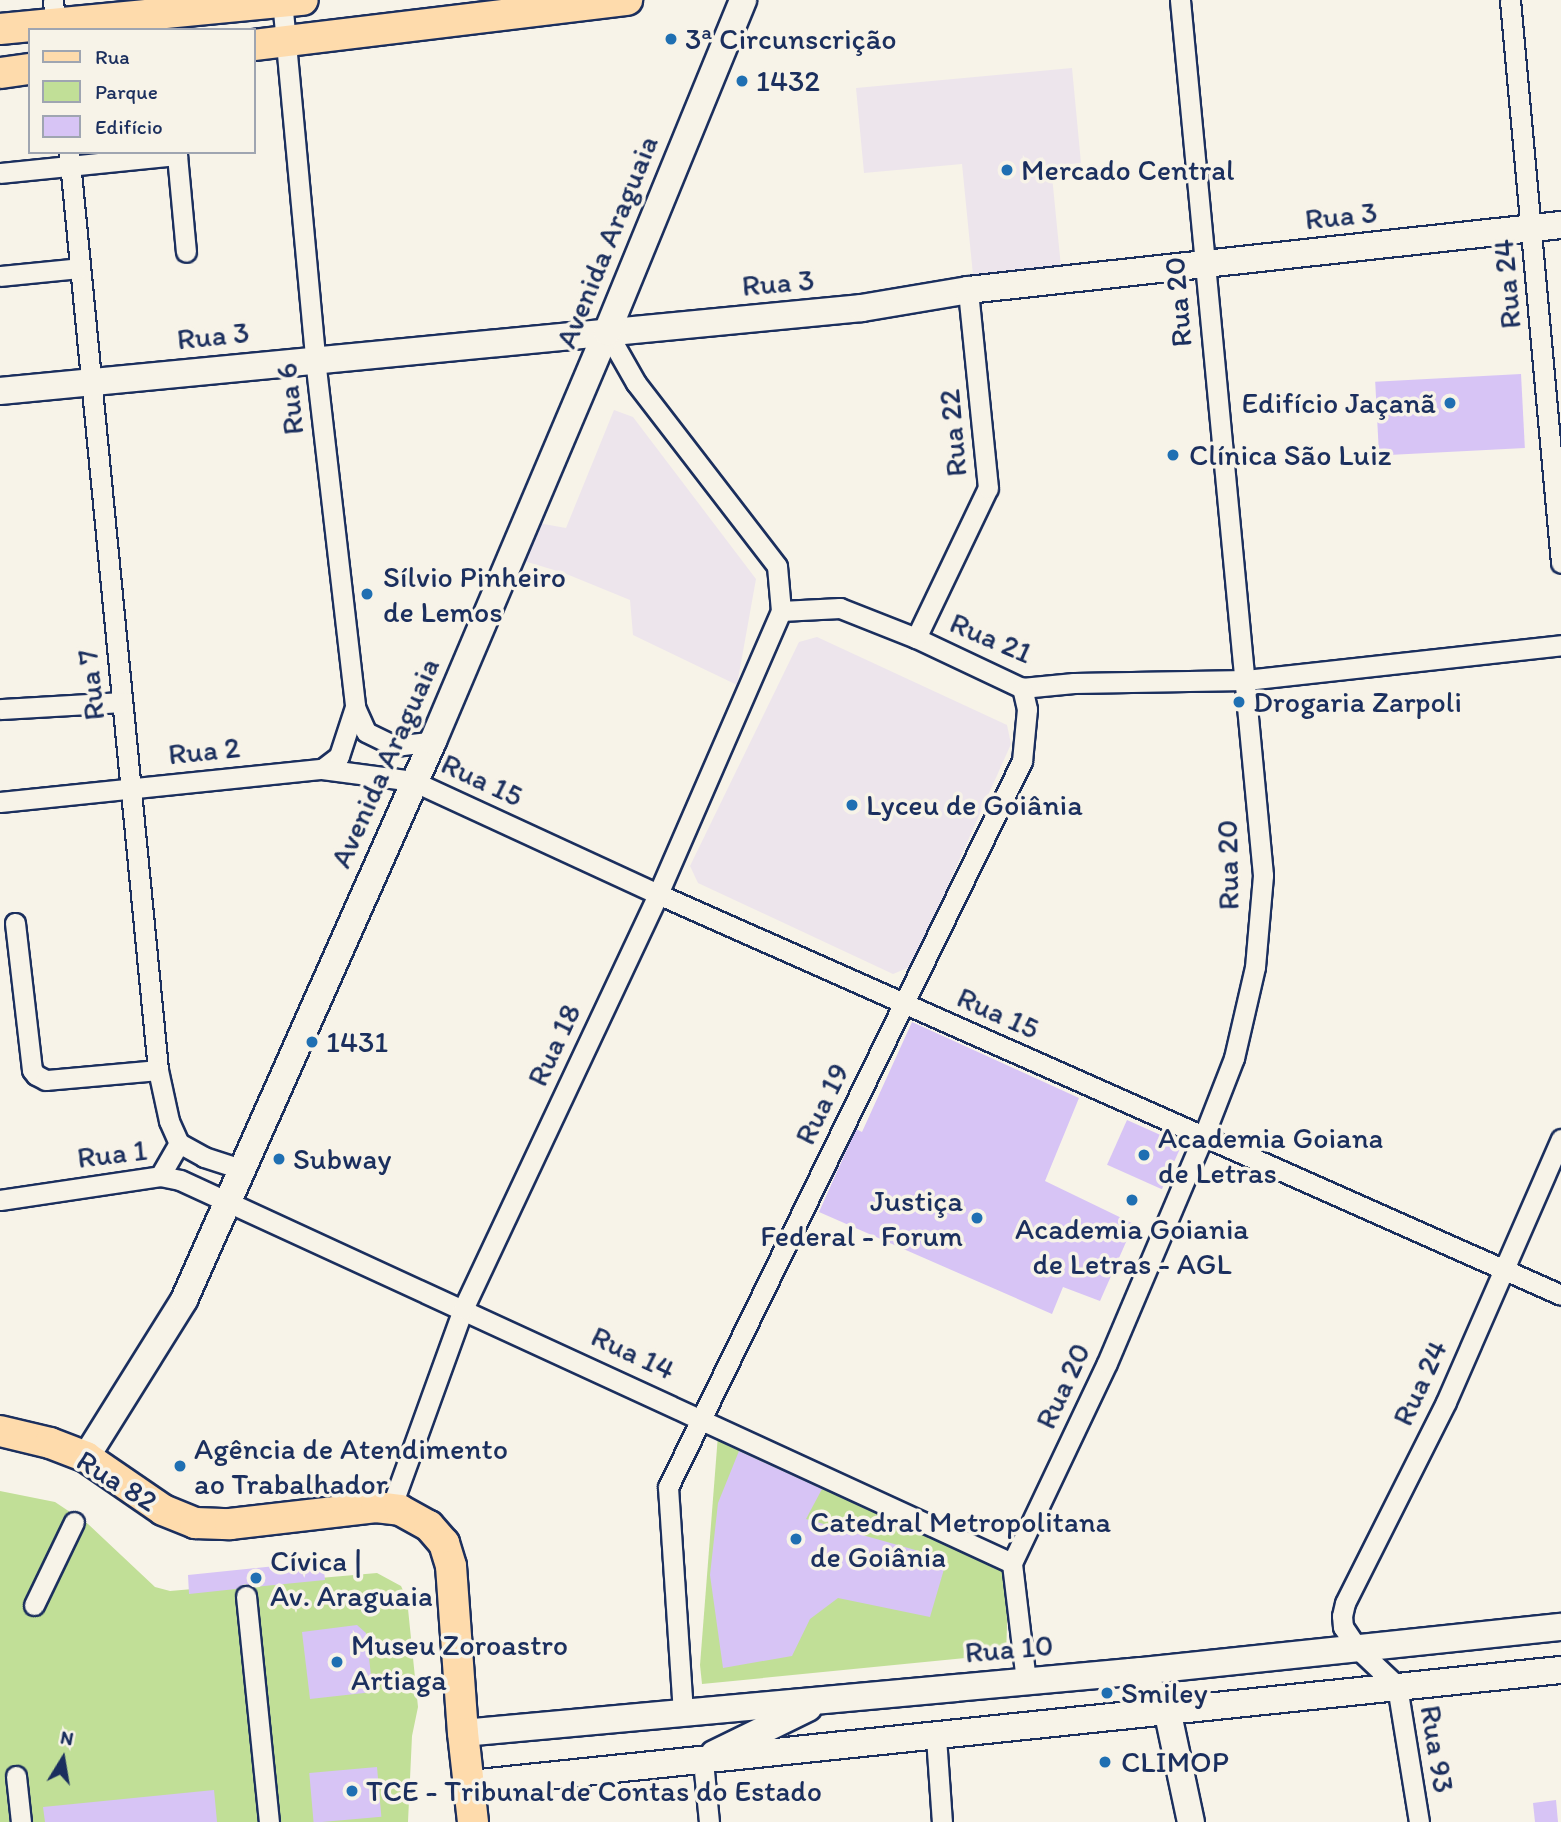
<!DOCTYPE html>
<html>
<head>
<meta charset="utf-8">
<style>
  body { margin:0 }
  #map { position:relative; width:1561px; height:1822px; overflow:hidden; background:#f7f3e8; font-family:Itim,sans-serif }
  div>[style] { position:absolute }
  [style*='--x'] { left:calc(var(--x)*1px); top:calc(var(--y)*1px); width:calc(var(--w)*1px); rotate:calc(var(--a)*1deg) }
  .built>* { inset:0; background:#ede5ec }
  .green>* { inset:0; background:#c1df97 }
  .building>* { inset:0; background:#d7c4f5; transform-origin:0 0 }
  .roads { filter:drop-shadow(2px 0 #1b2f5e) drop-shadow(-2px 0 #1b2f5e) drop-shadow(0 2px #1b2f5e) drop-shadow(0 -2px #1b2f5e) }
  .street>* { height:19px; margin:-9.5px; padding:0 9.5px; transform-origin:9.5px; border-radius:9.5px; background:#f7f3e8 }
  .secondary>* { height:26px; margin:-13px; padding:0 13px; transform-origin:13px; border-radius:13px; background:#f7f3e8 }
  .primary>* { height:30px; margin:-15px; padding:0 15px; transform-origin:15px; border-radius:15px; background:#fedbac }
  .dots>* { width:19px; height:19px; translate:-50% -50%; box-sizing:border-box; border:4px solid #f7f3e8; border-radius:50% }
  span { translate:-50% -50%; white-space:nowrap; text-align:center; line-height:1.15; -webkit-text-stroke:7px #f7f3e8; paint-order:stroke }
  .poi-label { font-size:30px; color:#1b2f5e }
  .left { translate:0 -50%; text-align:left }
  .right { translate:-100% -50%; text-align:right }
  .street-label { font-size:30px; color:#1b2f5e }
  .legend { position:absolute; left:28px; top:28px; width:228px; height:126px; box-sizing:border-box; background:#f7f3e8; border:2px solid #9fa5b1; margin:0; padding:9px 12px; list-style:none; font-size:21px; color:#1b2f5e }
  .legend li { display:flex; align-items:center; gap:14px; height:35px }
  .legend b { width:35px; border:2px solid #9fa5b1 }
  .north { position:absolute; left:28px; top:1724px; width:70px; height:70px; -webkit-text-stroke:5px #f7f3e8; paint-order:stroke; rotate:11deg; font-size:19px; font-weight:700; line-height:28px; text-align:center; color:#1b2f5e }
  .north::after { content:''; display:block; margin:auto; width:24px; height:32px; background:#1b2f5e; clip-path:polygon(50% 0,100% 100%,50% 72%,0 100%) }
</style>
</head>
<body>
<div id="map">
  <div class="built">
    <div style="clip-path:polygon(1072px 68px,1081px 163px,1051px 166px,1061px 267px,973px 275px,962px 164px,864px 173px,856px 88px)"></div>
    <div style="clip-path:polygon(614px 410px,633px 417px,756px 579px,737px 685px,633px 635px,630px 600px,564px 573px,524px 561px,538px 523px,566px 528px)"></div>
    <div style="clip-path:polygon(817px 637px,1007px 725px,1011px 744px,912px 966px,893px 974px,698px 883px,690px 866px,799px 642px)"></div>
  </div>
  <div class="green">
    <div style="clip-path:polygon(718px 1435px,1009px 1570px,1006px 1654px,702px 1684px,700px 1665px)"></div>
    <div style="clip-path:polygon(0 1491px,55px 1502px,88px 1524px,155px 1587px,170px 1591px,377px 1573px,401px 1586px,407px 1599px,418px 1707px,412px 1736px,408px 1822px,0 1822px)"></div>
  </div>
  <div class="building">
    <div style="left:1521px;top:374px;width:74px;height:146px;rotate:87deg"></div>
    <div style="clip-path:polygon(912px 1022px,1079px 1098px,1045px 1181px,1134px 1224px,1100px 1301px,1063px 1287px,1052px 1314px,819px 1212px,856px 1129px,862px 1132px)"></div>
    <div style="left:1127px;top:1120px;width:60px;height:49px;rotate:24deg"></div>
    <div style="clip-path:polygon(739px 1451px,822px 1489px,806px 1519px,947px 1559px,930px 1617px,838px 1598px,810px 1619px,792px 1656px,723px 1668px,710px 1575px,718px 1503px)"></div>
    <div style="clip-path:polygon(323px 1561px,325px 1580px,254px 1587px,245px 1584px,236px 1589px,189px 1594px,188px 1575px)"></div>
    <div style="clip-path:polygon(357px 1625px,366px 1633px,373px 1692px,310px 1699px,302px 1632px)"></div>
    <div style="left:377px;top:1767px;width:50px;height:68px;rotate:85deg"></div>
    <div style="clip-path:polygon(214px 1790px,217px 1822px,45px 1822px,43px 1807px)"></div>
    <div style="clip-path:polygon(1556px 1800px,1558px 1822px,1535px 1822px,1533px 1803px)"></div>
  </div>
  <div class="roads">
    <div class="street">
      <div style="--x:53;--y:0;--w:25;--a:85"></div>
      <div style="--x:282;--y:0;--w:361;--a:84.7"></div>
      <div style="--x:315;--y:359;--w:350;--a:83.4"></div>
      <div style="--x:355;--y:707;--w:27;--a:66"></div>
      <div style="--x:366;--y:732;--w:32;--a:26"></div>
      <div style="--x:395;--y:746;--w:38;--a:-7"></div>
      <div style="--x:1510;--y:0;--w:565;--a:84.82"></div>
      <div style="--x:69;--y:152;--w:922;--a:84.46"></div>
      <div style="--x:158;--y:1070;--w:52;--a:77.8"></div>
      <div style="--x:169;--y:1121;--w:24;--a:66"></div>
      <div style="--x:179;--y:1143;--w:29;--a:29"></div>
      <div style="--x:204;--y:1157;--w:39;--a:18"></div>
      <div style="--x:0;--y:173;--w:178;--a:-5.8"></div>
      <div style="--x:177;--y:155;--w:97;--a:84.7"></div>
      <div style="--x:0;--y:276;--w:80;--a:-5.7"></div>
      <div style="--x:781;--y:611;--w:59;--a:-2.9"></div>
      <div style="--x:840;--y:608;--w:82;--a:21.5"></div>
      <div style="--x:916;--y:638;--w:117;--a:25.3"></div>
      <div style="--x:1022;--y:688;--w:52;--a:-5.5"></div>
      <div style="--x:1074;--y:683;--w:172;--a:-1"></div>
      <div style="--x:1246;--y:680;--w:317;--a:-6.3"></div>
      <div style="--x:916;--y:638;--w:166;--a:-64.4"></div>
      <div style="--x:988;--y:488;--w:199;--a:-95.8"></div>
      <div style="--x:0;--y:709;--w:122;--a:-3.3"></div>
      <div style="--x:322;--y:769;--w:21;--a:-37"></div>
      <div style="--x:339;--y:756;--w:52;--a:-71.9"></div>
      <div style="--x:0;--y:802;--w:324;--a:-5.9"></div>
      <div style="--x:322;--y:769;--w:92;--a:7.5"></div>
      <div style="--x:413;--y:781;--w:270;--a:24.8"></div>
      <div style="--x:658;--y:894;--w:988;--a:23.94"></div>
      <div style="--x:15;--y:923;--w:148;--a:83.4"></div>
      <div style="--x:32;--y:1070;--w:6;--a:51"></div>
      <div style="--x:36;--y:1075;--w:11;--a:27"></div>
      <div style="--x:46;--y:1080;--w:112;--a:-5.1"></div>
      <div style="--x:160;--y:1176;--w:38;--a:-60"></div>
      <div style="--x:0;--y:1200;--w:162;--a:-8.5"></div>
      <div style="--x:160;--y:1176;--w:20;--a:11"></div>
      <div style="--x:180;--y:1180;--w:916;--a:24.72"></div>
      <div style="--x:391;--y:1508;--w:212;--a:-70.1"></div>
      <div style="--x:463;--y:1309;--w:459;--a:-64.8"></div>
      <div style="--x:658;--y:894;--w:309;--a:-66.5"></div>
      <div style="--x:781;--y:611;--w:45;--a:-95.1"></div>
      <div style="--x:777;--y:566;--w:231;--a:-127.6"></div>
      <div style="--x:636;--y:383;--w:59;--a:-119.6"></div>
      <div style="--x:246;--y:1596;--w:227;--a:84.2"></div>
      <div style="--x:34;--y:1605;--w:92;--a:-64.3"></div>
      <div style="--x:1026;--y:1681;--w:119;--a:-96.8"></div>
      <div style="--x:1012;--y:1563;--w:221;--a:-64.6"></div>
      <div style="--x:1107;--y:1363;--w:248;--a:-67"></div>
      <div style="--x:1204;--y:1135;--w:83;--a:-68.7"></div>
      <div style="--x:1234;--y:1058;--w:93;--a:-77"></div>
      <div style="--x:1255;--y:967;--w:92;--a:-85"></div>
      <div style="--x:1263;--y:875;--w:879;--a:-95.42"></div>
      <div style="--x:683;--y:1713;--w:226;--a:-93.8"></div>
      <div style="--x:668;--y:1487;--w:808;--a:-64.01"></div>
      <div style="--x:1022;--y:761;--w:52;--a:-84.5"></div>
      <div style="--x:1027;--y:709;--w:22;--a:-103"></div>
      <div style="--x:936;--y:1737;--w:85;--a:86"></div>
      <div style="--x:703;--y:1761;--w:61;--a:84.4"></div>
      <div style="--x:16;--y:1776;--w:46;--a:83.8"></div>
      <div style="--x:1419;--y:1822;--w:138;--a:-99.2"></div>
      <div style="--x:1397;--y:1686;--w:54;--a:-136.5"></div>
      <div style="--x:1358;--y:1649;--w:27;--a:-124"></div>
      <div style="--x:1343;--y:1627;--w:11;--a:-95"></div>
      <div style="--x:1342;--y:1616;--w:13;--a:-77"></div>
      <div style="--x:1345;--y:1603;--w:225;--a:-63.3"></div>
      <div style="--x:1446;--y:1402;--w:287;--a:-66.4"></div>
    </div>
    <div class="secondary">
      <div style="--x:0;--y:391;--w:866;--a:-5.5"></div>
      <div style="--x:862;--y:308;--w:108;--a:-9.6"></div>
      <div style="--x:968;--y:290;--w:597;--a:-6.26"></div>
      <div style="--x:86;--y:1457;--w:185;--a:-58"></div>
      <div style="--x:184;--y:1300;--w:612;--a:-65.99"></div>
      <div style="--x:433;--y:741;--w:444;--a:-67"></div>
      <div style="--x:607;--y:332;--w:359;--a:-67.7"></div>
      <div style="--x:1131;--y:1672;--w:39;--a:42"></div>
      <div style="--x:1160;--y:1698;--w:18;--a:63"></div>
      <div style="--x:1168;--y:1714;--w:110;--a:78"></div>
      <div style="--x:463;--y:1733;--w:681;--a:-5.22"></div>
      <div style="--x:1141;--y:1671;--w:422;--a:-6"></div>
      <div style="--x:714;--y:1754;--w:105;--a:-26.1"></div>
      <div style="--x:470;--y:1784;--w:1097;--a:-5.97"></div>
    </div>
    <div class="primary">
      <div style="--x:0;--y:29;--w:304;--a:-5.5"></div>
      <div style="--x:254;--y:45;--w:376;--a:-6.9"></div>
      <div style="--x:0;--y:73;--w:30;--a:-8"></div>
      <div style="--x:0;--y:1431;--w:51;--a:13.5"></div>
      <div style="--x:50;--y:1443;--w:39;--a:21"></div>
      <div style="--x:86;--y:1457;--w:93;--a:34.5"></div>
      <div style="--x:163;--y:1510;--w:35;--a:22"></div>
      <div style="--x:195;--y:1523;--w:35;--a:2"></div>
      <div style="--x:230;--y:1524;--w:147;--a:-6.6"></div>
      <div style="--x:376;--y:1507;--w:24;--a:7"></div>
      <div style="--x:400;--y:1510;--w:33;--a:29"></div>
      <div style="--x:429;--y:1526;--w:23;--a:49"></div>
      <div style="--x:444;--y:1543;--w:24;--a:73"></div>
      <div style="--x:451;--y:1566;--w:167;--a:85.9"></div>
      <div style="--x:463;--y:1733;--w:90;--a:83.6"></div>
    </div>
  </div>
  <div class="dots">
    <div style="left:671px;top:39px;background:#1f6fb2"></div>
    <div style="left:742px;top:81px;background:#1f6fb2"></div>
    <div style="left:1007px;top:170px;background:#1f6fb2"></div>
    <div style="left:1450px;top:403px;background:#1f6fb2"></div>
    <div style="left:1173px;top:455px;background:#1f6fb2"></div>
    <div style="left:367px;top:594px;background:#1f6fb2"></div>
    <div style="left:1239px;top:702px;background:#1f6fb2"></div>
    <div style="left:852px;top:805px;background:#1f6fb2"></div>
    <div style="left:312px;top:1042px;background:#1f6fb2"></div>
    <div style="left:1144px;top:1155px;background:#1f6fb2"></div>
    <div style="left:279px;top:1159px;background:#1f6fb2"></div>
    <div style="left:1132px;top:1200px;background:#1f6fb2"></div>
    <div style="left:977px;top:1218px;background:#1f6fb2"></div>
    <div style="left:180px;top:1466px;background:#1f6fb2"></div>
    <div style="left:796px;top:1539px;background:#1f6fb2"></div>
    <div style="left:256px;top:1578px;background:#1f6fb2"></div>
    <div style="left:337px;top:1662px;background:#1f6fb2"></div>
    <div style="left:1107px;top:1693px;background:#1f6fb2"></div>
    <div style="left:1105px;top:1762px;background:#1f6fb2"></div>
    <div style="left:352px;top:1791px;background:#1f6fb2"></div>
  </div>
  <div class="poi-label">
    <span class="left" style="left:685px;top:39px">3ª Circunscrição</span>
    <span class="left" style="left:756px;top:81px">1432</span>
    <span class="left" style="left:1021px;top:170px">Mercado Central</span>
    <span class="right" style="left:1436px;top:403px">Edifício Jaçanã</span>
    <span class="left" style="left:1189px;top:455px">Clínica São Luiz</span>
    <span class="left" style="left:383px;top:594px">Sílvio Pinheiro<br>de Lemos</span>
    <span class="left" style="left:1253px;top:702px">Drogaria Zarpoli</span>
    <span class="left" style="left:866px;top:805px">Lyceu de Goiânia</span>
    <span class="left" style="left:326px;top:1042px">1431</span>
    <span class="left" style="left:1158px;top:1155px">Academia Goiana<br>de Letras</span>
    <span class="left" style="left:293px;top:1159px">Subway</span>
    <span class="right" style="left:963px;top:1218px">Justiça<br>Federal - Forum</span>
    <span style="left:1132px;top:1246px">Academia Goiania<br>de Letras - AGL</span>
    <span class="left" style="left:194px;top:1466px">Agência de Atendimento<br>ao Trabalhador</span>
    <span class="left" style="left:810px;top:1539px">Catedral Metropolitana<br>de Goiânia</span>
    <span class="left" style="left:270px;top:1578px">Cívica |<br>Av. Araguaia</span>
    <span class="left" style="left:351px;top:1662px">Museu Zoroastro<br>Artiaga</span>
    <span class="left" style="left:1121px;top:1693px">Smiley</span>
    <span class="left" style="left:1121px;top:1762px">CLIMOP</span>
    <span class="left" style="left:366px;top:1791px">TCE - Tribunal de Contas do Estado</span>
  </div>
  <div class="street-label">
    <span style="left:1341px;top:216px;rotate:-6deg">Rua 3</span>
    <span style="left:607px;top:242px;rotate:-68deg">Avenida Araguaia</span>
    <span style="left:778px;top:283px;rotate:-5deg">Rua 3</span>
    <span style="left:1507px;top:284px;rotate:-95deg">Rua 24</span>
    <span style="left:1178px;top:302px;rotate:-95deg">Rua 20</span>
    <span style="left:213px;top:336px;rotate:-6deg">Rua 3</span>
    <span style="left:290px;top:399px;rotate:-96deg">Rua 6</span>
    <span style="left:953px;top:433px;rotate:-95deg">Rua 22</span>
    <span style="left:991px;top:638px;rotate:23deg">Rua 21</span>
    <span style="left:91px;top:685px;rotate:-96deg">Rua 7</span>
    <span style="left:204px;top:751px;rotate:-6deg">Rua 2</span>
    <span style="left:385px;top:763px;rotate:-66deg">Avenida Araguaia</span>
    <span style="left:482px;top:780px;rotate:25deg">Rua 15</span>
    <span style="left:1228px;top:865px;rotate:-91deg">Rua 20</span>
    <span style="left:998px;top:1013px;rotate:24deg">Rua 15</span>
    <span style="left:554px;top:1045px;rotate:-65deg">Rua 18</span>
    <span style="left:822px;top:1104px;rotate:-64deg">Rua 19</span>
    <span style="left:112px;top:1154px;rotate:-7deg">Rua 1</span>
    <span style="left:633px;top:1353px;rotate:25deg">Rua 14</span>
    <span style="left:1420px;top:1383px;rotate:-65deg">Rua 24</span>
    <span style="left:1063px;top:1386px;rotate:-65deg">Rua 20</span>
    <span style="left:117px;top:1481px;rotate:32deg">Rua 82</span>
    <span style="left:1009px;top:1649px;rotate:-5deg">Rua 10</span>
    <span style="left:1437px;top:1749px;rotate:81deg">Rua 93</span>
  </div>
  <ul class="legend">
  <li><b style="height:9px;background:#fedbac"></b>Rua</li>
  <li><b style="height:19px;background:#c1df97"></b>Parque</li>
  <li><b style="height:19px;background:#d7c4f5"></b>Edifício</li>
  </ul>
  <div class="north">N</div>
</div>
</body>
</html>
